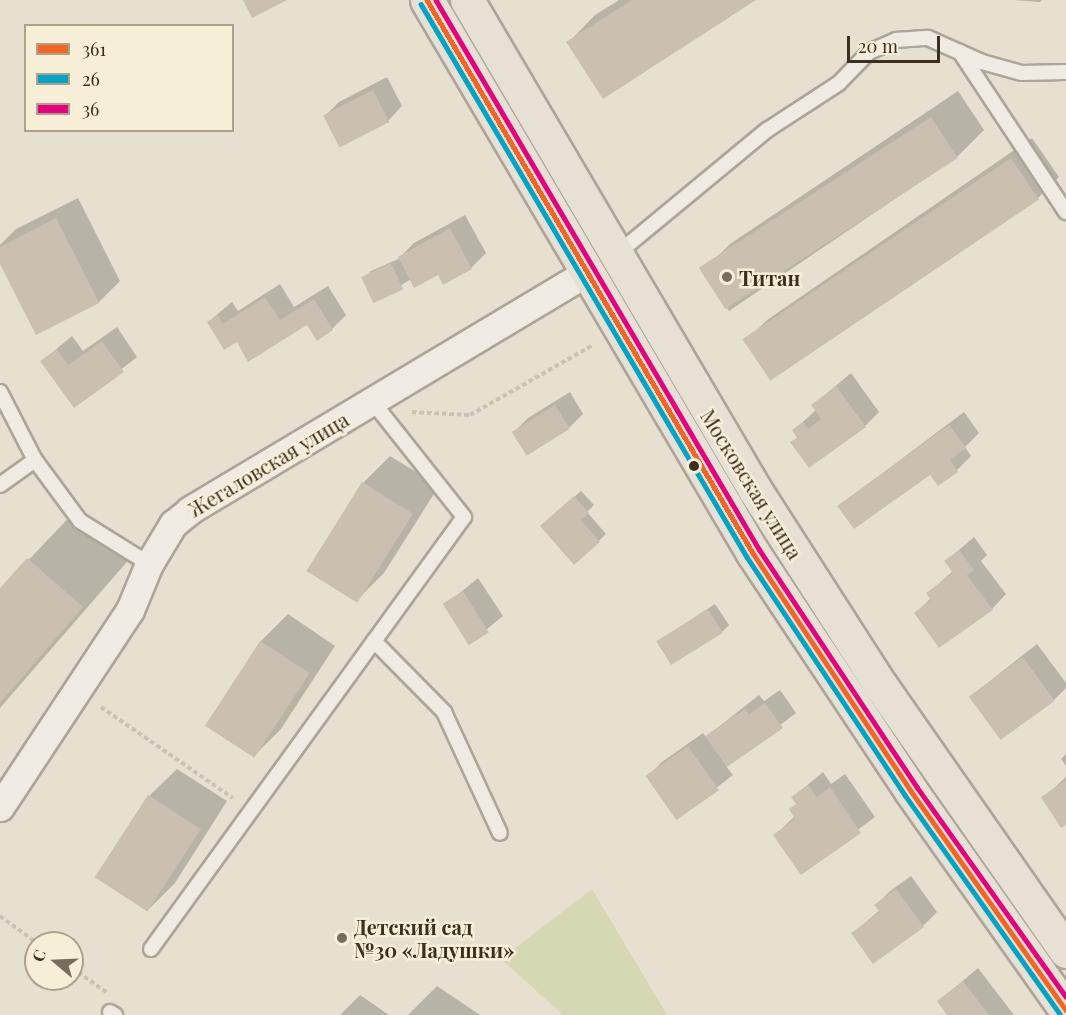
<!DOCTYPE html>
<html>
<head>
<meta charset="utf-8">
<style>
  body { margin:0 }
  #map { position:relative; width:1066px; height:1015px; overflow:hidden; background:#e7e0d1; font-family:"Playfair Display",serif }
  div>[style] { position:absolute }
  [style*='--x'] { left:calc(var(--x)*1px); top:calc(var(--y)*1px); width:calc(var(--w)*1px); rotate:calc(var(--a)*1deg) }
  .green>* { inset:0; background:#d6d7b3 }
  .shadow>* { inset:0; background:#0003 }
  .building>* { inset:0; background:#cbbfb2; transform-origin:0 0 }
  .path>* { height:4px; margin-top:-2px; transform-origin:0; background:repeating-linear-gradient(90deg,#c8c2b9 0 4.5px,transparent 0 7.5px) }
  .roads { filter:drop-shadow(2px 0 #ada599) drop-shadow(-2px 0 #ada599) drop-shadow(0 2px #ada599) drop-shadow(0 -2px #ada599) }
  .lane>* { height:14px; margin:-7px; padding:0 7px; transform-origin:7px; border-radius:7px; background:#efebe3 }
  .street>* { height:27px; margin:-13.5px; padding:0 13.5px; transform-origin:13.5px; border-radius:13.5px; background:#efebe3 }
  .primary>* { height:33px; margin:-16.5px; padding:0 16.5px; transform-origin:16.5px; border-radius:16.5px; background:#e6e1d4 }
  .bus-1>* { height:4.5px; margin:-2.25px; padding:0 2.25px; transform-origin:2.25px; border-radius:2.25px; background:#f26522 }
  .bus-2>* { height:4.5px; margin:-2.25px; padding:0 2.25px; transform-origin:2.25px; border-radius:2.25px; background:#03a3c5 }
  .bus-3>* { height:4.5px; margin:-2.25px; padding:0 2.25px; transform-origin:2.25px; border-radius:2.25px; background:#e5007d }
  .dots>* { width:16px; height:16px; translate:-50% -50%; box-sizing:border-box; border:3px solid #f7eed8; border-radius:50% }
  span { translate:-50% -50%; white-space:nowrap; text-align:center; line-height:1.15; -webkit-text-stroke:5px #f7eed8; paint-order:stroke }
  .poi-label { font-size:20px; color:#3d2e20; font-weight:700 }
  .left { translate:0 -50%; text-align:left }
  .street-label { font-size:20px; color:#3d2e20 }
  .legend { position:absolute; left:24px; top:24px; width:210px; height:108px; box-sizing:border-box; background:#f7eed8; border:2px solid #ada18e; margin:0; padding:8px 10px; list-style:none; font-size:18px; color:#3d2e20 }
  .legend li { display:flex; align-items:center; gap:12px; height:30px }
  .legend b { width:30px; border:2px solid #ada18e }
  .north { position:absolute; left:24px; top:931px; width:60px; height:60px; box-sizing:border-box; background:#f7eed8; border:2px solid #ada18e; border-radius:50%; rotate:289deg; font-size:16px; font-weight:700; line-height:24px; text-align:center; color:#3d2e20 }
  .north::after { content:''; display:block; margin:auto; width:21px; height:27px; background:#786c5e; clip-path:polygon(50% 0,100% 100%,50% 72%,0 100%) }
  .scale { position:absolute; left:847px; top:36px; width:93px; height:27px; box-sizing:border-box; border:3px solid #3d2e20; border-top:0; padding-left:8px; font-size:18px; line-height:21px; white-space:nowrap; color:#3d2e20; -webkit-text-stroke:4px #f7eed8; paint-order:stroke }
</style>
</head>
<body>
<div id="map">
  <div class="green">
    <div style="clip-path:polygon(592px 889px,667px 1015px,563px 1015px,501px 959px)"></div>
  </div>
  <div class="shadow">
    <div style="clip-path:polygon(619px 0,753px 0,568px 43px,595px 15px)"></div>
    <div style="clip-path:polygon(1013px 0,1042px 0,1040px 2px)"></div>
    <div style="clip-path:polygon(387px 77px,402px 106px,388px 121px,325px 116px,339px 102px)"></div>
    <div style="clip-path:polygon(958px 91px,984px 130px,957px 157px,729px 311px,703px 271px,730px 244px)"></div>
    <div style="clip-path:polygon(1032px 138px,1059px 177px,1038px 198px,746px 341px,767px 320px)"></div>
    <div style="clip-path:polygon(78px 198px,120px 281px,99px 302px,37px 333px,0 261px,0 245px,16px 229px)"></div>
    <div style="clip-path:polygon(465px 215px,486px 253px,471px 268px,444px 283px,438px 273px,411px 279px,376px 301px,364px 278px,371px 271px,398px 259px,414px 243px)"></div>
    <div style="clip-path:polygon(280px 284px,294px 307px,328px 286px,346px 315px,332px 329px,307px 323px,237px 340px,208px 322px,232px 302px,238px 311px)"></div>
    <div style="clip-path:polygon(117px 327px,137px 357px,74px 406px,42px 361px,72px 336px,83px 351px)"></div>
    <div style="clip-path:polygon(851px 373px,879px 412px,865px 426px,792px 442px,798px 437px,793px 431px,816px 410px,813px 405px)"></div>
    <div style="clip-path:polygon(570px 392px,583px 414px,569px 428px,514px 432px,528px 418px)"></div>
    <div style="clip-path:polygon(964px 412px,979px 433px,965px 447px,971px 456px,957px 470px,938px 484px,930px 473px,839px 506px)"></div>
    <div style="clip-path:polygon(390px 456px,439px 486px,384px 573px,357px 600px,363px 483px)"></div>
    <div style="clip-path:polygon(581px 491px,594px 505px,587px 512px,606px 534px,575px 563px,549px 520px)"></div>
    <div style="clip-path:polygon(78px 508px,132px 556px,0 708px,0 590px)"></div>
    <div style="clip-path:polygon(974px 537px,987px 555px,981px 561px,1006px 594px,992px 609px,916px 613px,931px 598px,928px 593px,953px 571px,946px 561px)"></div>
    <div style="clip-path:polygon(478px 578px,503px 616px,470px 643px,445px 605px)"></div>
    <div style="clip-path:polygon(715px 604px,729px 625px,722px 632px,658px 641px)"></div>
    <div style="clip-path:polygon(288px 614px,335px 646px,281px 729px,254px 756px,261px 641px)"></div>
    <div style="clip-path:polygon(1037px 644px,1066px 683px,1066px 688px,1054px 700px,971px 696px)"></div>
    <div style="clip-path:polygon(780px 690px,796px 713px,726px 766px,733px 775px,677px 818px,648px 776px,662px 762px,703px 733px,706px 737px,759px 695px,764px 701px)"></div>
    <div style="clip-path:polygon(1066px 754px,1066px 766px,1061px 759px)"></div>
    <div style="clip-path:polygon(177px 769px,227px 801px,175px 883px,148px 910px,97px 877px,149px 796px)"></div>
    <div style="clip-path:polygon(823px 772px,831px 784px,845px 774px,875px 817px,801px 872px,775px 835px,795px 816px,797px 803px,793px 797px)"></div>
    <div style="clip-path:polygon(1066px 777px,1066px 823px,1043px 798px)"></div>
    <div style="clip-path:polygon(911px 876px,937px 912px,923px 926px,853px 933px,880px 910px,876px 905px,890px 891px)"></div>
    <div style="clip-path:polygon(978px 968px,1014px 1015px,949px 1015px,939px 1001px)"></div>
    <div style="clip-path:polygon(437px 986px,480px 1015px,408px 1015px)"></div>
    <div style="clip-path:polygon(360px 995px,389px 1015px,340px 1015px)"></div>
  </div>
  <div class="building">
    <div style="clip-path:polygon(243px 0,287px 0,252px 18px)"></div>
    <div style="clip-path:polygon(632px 0,756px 0,603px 99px,566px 42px)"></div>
    <div style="left:373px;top:90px;width:36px;height:56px;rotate:63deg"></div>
    <div style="left:931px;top:117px;width:49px;height:277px;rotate:57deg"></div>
    <div style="left:1011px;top:158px;width:50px;height:324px;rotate:56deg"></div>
    <div style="clip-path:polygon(56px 218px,99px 303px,36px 335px,0 264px,0 247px)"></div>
    <div style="clip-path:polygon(450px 228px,472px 269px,443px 285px,438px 275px,414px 288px,398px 257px)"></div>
    <div style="left:391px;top:263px;width:29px;height:33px;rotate:65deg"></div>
    <div style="clip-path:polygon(265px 297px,280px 320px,314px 299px,333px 330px,317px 341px,307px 325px,248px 362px,237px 342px,224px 350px,207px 322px,218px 315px,223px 324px)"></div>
    <div style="clip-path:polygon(102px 341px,124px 372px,74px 408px,40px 361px,57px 349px,68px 365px)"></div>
    <div style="clip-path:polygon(836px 386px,866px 427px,809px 468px,790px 442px,797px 438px,792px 430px,803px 422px,808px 429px,821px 419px,811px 405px)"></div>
    <div style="left:555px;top:405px;width:28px;height:51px;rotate:58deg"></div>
    <div style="clip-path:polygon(949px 425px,966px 448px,950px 460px,958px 472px,938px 486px,930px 475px,854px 529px,837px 506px)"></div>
    <div style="left:362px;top:482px;width:60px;height:105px;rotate:32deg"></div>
    <div style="clip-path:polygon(574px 496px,589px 513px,581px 520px,600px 542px,574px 565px,540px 526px)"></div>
    <div style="clip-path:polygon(959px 550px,974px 570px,967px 575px,993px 610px,939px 648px,914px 613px,931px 600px,926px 593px,953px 573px,944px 561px)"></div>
    <div style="clip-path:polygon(27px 558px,83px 607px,0 703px,0 588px)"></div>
    <div style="left:463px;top:591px;width:49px;height:24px;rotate:58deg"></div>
    <div style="left:708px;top:609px;width:28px;height:61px;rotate:58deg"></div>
    <div style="left:260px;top:641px;width:59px;height:101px;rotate:33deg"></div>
    <div style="left:1023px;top:657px;width:54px;height:67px;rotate:54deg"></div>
    <div style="clip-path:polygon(765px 703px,783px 728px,727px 767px,705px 736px,745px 709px,749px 714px)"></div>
    <div style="left:688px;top:746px;width:54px;height:52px;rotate:55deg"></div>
    <div style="clip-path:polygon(1066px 780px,1066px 825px,1061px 828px,1041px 797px)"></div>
    <div style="clip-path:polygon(808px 785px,817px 797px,830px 787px,861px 833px,801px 875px,773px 835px,795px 819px,789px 809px,796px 804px,791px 797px)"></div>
    <div style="left:148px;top:795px;width:63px;height:98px;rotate:33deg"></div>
    <div style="clip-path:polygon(896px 889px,924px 927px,873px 964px,851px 933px,880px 912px,874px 905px)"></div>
    <div style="clip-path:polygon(963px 981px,989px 1015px,947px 1015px,937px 1001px)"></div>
  </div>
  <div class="path">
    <div style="--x:412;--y:412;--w:58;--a:3"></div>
    <div style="--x:470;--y:415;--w:142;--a:-29.6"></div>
    <div style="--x:101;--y:707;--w:160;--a:34.6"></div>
    <div style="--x:0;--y:916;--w:46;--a:36.1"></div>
    <div style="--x:72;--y:968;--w:42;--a:35.2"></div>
  </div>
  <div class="roads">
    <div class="lane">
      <div style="--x:960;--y:52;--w:192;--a:56.5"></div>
      <div style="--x:617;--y:254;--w:195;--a:-39.6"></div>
      <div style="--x:767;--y:130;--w:86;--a:-33.1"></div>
      <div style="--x:839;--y:83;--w:43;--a:-45.9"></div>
      <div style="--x:869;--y:52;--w:30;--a:-24"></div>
      <div style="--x:896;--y:40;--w:32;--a:-4"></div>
      <div style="--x:928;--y:38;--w:59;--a:24"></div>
      <div style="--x:982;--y:62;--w:41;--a:15.4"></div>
      <div style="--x:1022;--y:73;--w:44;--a:-1.3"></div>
      <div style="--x:0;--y:392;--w:76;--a:62.8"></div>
      <div style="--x:35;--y:460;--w:76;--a:53.6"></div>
      <div style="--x:80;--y:521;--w:81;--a:31.9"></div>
      <div style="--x:0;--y:485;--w:43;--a:-35.5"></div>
      <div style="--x:374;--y:641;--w:100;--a:45.4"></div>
      <div style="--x:444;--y:712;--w:133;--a:65.2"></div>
      <div style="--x:151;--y:949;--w:533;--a:-54.08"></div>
      <div style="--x:464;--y:517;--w:148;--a:-128.4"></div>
      <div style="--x:110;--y:1012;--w:6;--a:31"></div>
    </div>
    <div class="street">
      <div style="--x:0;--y:807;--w:236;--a:-56.6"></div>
      <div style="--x:130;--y:610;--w:50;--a:-67.6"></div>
      <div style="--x:149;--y:564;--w:47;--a:-59"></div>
      <div style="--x:173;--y:524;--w:22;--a:-39"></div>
      <div style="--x:190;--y:510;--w:464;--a:-30.9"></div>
    </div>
    <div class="primary">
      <div style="--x:427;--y:0;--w:642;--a:59.48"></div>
      <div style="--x:753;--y:553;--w:286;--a:56.4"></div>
      <div style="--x:911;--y:791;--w:268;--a:54.7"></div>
      <div style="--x:467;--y:0;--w:568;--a:59.55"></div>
      <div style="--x:755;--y:490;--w:233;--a:57.3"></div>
      <div style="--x:881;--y:686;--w:323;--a:55.1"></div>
    </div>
  </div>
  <div class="bus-1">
    <div style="--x:427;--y:0;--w:642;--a:59.48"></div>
    <div style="--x:753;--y:553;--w:286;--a:56.4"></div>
    <div style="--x:911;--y:791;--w:268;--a:54.7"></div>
  </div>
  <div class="bus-2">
    <div style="--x:421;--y:4;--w:642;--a:59.48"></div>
    <div style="--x:747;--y:557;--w:286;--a:56.4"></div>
    <div style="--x:905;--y:795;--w:268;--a:54.7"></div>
  </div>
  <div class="bus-3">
    <div style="--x:436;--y:0;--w:637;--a:59.53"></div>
    <div style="--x:759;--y:549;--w:286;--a:56.4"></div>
    <div style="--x:917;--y:787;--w:257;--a:54.6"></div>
  </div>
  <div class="dots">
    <div style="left:727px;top:277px;background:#786c5e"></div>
    <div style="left:694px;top:466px;background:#3d2e20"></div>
    <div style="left:342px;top:938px;background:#786c5e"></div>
  </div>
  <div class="poi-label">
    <span class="left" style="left:739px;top:277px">Титан</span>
    <span class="left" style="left:354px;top:938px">Детский сад<br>№30 «Ладушки»</span>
  </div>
  <div class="street-label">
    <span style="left:268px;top:464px;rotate:-31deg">Жегаловская улица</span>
    <span style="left:752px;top:484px;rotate:58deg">Московская улица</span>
  </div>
  <ul class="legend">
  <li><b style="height:8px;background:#f26522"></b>361</li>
  <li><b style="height:8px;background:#03a3c5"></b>26</li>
  <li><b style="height:8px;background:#e5007d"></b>36</li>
  </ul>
  <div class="north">С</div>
  <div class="scale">20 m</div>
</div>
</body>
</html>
